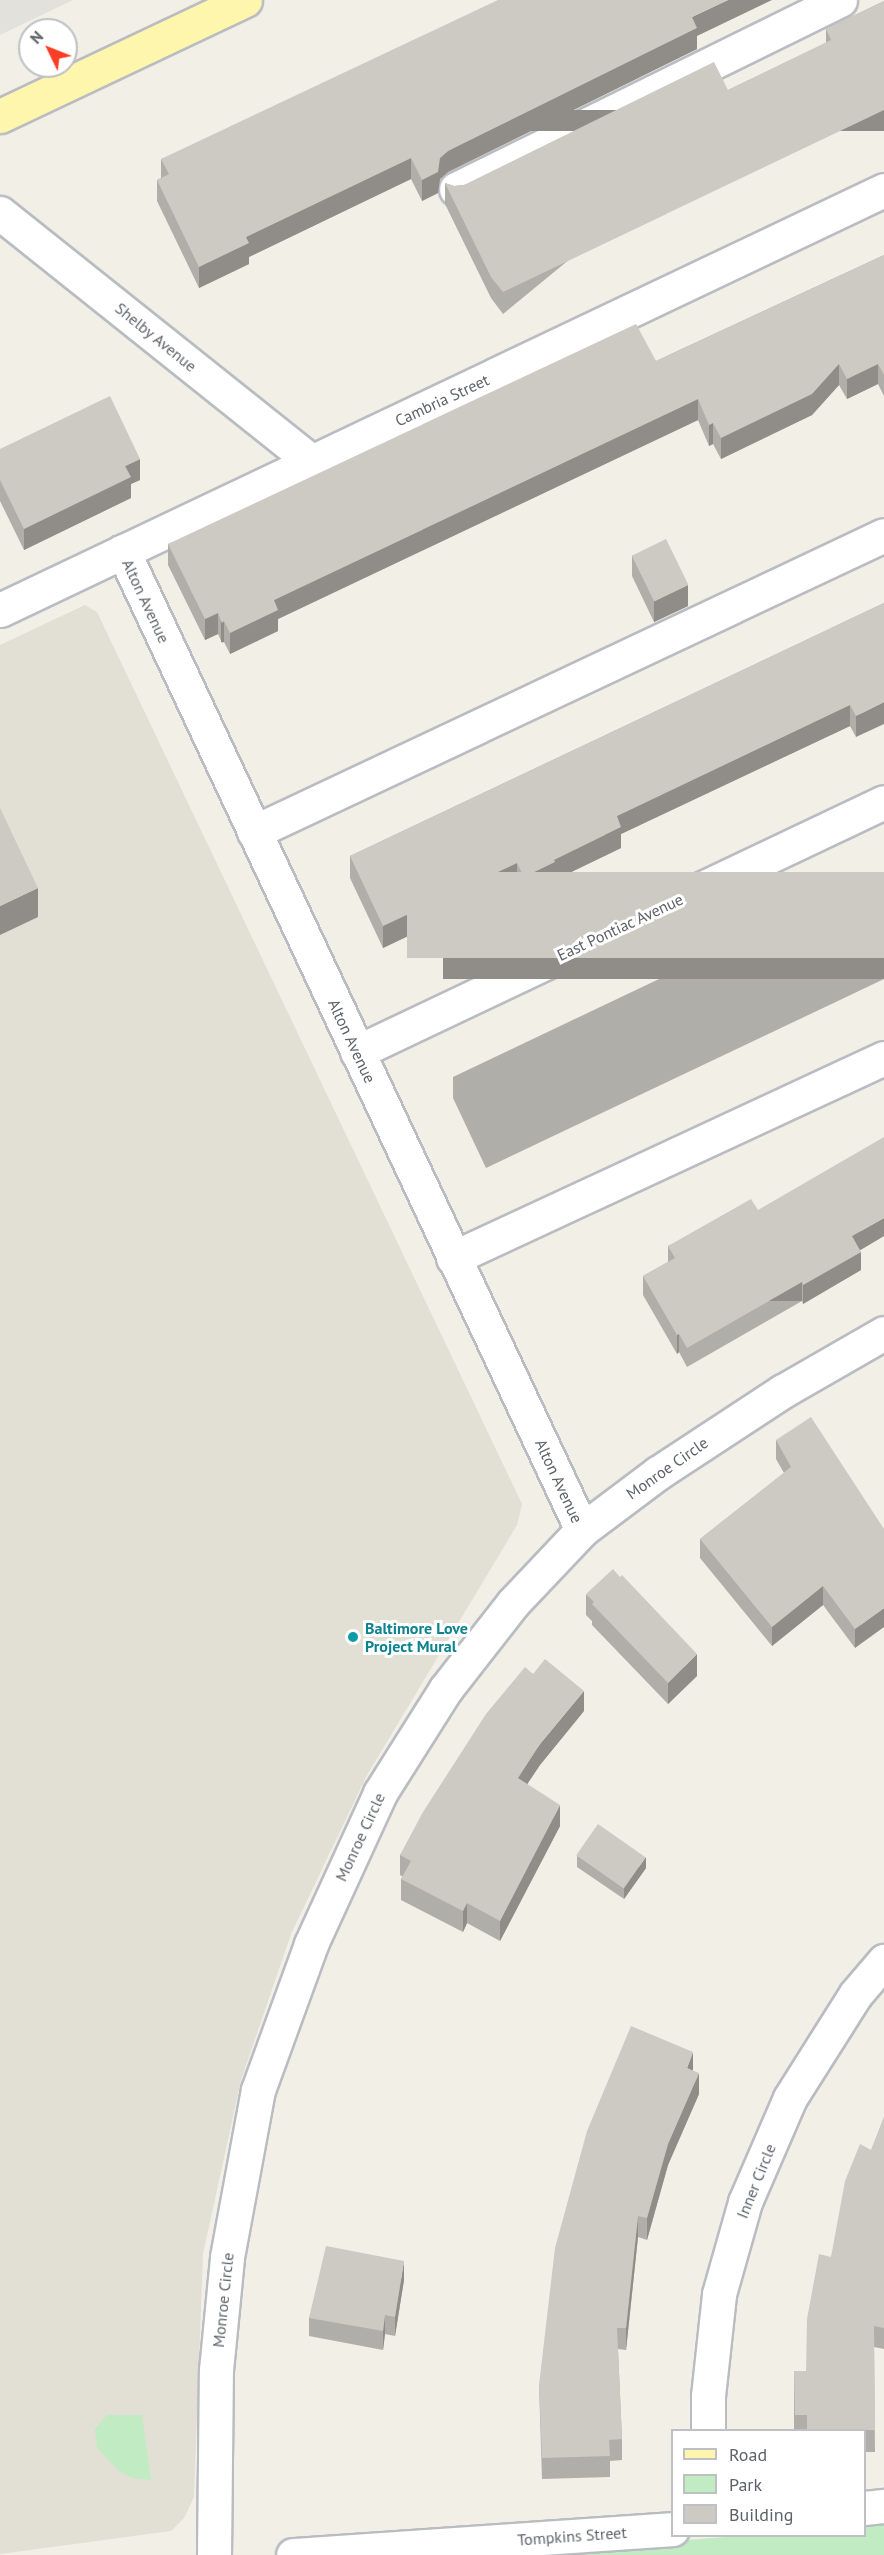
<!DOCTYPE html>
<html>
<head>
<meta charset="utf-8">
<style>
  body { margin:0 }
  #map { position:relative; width:884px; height:2555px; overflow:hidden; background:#f1efe6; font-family:"PT Sans",sans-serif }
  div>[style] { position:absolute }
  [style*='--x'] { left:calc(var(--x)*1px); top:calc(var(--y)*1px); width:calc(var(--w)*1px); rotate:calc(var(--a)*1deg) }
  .industrial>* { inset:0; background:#e2e1db }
  .education>* { inset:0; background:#e2dfd5 }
  .green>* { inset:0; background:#c1ebc3 }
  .roads { filter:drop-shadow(2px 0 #b9bcc1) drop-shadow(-2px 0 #b9bcc1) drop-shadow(0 2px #b9bcc1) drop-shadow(0 -2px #b9bcc1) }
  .minor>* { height:33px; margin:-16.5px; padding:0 16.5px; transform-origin:16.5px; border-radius:16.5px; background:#fff }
  .major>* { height:33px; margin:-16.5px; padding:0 16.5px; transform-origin:16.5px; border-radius:16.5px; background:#fff6ae }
  .wall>* { inset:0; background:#b0aea8 }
  .shaded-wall>* { inset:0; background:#908d88; transform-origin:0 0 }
  .building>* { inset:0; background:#cdcac3; transform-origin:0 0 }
  .dots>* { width:16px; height:16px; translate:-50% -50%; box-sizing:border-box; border:3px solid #fff; border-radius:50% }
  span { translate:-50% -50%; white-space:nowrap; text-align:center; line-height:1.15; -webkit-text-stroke:6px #fff; paint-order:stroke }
  .street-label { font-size:16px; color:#5e6268 }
  .culture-label { font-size:16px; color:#0d838f; font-weight:700 }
  .left { translate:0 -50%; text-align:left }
  .legend { position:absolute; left:671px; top:2429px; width:195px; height:108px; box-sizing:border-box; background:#fff; border:2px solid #bfc0c3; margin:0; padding:8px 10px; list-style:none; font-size:18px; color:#5e6268 }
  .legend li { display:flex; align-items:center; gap:12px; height:30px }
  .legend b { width:30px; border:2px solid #bfc0c3 }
  .north { position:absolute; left:18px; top:18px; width:60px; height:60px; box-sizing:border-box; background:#fff; border:2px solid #bfc0c3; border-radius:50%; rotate:313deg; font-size:16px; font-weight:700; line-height:24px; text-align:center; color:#5e6268 }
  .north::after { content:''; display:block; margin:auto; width:21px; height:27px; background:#fa3e24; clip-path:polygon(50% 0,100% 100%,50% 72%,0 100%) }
</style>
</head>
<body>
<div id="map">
  <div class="industrial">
    <div style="clip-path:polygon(0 0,73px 0,0 35px)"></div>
  </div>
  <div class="education">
    <div style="clip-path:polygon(85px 605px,97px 612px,522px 1504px,517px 1525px,367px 1775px,291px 1934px,241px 2080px,203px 2254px,194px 2497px,184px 2518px,171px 2531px,0 2554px,0 645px)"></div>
  </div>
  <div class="green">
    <div style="clip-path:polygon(107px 2415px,142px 2415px,151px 2480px,132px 2478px,118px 2470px,97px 2448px,95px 2429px)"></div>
    <div style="clip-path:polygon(884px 2524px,884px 2555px,493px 2555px,739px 2536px,864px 2536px,865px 2526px)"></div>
  </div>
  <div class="roads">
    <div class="minor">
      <div style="--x:456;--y:189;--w:428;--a:-26.2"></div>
      <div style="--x:0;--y:213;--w:399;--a:38.6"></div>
      <div style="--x:123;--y:551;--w:1081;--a:64.88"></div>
      <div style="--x:0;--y:610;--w:979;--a:-25.41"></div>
      <div style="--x:254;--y:832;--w:696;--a:-25.24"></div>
      <div style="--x:357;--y:1052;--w:583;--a:-25.38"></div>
      <div style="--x:453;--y:1258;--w:475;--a:-24.9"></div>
      <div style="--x:708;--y:2430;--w:34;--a:-90"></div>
      <div style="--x:708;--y:2396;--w:103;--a:-83.8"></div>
      <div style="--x:719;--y:2294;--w:96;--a:-74.2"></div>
      <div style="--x:745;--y:2202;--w:113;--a:-66.6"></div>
      <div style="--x:790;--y:2098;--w:122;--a:-57.7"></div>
      <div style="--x:855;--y:1995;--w:45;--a:-49.5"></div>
      <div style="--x:864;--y:2508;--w:20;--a:-6"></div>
      <div style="--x:214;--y:2555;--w:185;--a:-89.4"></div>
      <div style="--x:216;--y:2370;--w:114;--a:-84.4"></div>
      <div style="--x:227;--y:2257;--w:170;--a:-79.5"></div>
      <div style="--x:258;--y:2090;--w:155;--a:-70"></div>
      <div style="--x:311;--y:1944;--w:166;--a:-65.4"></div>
      <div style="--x:380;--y:1793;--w:122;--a:-57.7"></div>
      <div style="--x:445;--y:1690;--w:110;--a:-52"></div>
      <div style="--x:513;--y:1603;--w:100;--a:-46.6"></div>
      <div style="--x:582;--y:1530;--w:95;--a:-36.9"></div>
      <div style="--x:658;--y:1473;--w:149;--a:-33.3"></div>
      <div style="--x:783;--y:1391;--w:116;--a:-29.9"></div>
      <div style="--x:293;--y:2555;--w:380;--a:-3.9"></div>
    </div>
    <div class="major">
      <div style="--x:0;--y:116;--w:271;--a:-25.3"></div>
    </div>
  </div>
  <div class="wall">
    <div style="clip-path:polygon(884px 1px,503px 314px,491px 298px,445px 204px,445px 183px,454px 186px,464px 185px,728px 90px,826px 43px,826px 29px)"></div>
    <div style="clip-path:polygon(697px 36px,697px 49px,448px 172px,440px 179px,438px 193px,422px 201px,411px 179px,249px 257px,249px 264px,199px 288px,157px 201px,157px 180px,161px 178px,161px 159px)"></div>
    <div style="clip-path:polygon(884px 255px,884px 396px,878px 384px,847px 399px,839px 385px,812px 415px,721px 459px,713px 444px,709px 446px,698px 420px,278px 619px,278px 631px,230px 654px,224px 642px,222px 643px,218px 634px,205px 640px,168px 565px,168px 544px,656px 361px)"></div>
    <div style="clip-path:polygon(0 449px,140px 480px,131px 484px,131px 498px,24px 550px,0 501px)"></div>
    <div style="clip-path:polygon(632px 555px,688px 606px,654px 622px,632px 576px)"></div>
    <div style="clip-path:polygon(884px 603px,856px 737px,850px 726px,621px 834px,621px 848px,555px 880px,555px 883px,524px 898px,517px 884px,383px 948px,350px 878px,350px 856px)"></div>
    <div style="clip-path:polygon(884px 872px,884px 979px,486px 1168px,453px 1098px,453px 1077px)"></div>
    <div style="clip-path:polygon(758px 1210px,884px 1236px,860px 1250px,861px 1270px,803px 1304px,802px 1301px,687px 1367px,679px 1352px,677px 1354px,643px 1295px,643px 1276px,668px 1262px,668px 1246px)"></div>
    <div style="clip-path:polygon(776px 1440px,884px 1529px,855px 1648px,823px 1605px,772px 1646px,700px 1558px,700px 1539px,784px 1473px,776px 1459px)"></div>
    <div style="clip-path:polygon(586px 1594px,697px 1676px,668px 1704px,592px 1625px,592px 1621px,586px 1615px)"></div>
    <div style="clip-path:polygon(584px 1711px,540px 1765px,527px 1784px,560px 1826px,500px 1941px,467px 1923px,463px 1932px,401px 1900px,401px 1879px,403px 1877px,400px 1875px,400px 1855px)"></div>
    <div style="clip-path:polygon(577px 1856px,646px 1868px,624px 1899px,577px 1867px)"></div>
    <div style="clip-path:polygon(693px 2071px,699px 2094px,668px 2165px,647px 2240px,638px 2237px,626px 2350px,618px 2349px,622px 2439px,622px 2460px,610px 2461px,610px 2477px,542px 2479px,539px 2385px)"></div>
    <div style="clip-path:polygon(884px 2117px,884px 2349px,874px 2347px,875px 2452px,864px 2452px,864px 2430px,794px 2430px,794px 2371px,806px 2371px,831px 2257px)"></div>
    <div style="clip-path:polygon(404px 2280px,395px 2336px,385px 2334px,383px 2350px,309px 2336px,309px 2318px)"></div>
  </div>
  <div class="shaded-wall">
    <div style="clip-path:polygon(728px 0,772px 0,697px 36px,697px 49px,448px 172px,440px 179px,438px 193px,422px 201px,422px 180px,440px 158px,448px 151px,692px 17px)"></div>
    <div style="left:884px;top:110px;width:21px;height:422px;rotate:90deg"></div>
    <div style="clip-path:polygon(411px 158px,411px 179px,249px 257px,249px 264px,199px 288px,199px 267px,246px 237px)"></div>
    <div style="clip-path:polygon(839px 364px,839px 385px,812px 415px,721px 459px,721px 438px)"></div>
    <div style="clip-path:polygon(878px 364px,878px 384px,847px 399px,847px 379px)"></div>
    <div style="clip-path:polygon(698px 399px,698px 420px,278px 619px,278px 631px,230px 654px,230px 633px,274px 600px)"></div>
    <div style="clip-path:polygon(713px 423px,713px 444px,709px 446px,709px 425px)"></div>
    <div style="clip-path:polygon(140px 459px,140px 480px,131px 484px,131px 498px,24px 550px,24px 529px,125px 466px)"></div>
    <div style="clip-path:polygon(688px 585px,688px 606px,654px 622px,654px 601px)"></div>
    <div style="clip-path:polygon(218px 613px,218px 634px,205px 640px,205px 619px)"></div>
    <div style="left:224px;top:621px;width:21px;height:3px;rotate:90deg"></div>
    <div style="clip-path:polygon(884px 702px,884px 724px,856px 737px,856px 716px)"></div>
    <div style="clip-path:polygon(850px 705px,850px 726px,621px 834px,621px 848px,555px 880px,555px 883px,524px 898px,524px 877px,617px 816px)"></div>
    <div style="clip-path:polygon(517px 863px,517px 884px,383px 948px,383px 926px)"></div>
    <div style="clip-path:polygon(38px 888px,38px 917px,0 935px,0 906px)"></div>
    <div style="left:884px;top:958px;width:21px;height:441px;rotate:90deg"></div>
    <div style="clip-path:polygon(884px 1218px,884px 1236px,852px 1255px,852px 1236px)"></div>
    <div style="clip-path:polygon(861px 1252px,861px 1270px,803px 1304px,803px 1285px)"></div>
    <div style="left:802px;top:1282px;width:19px;height:133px;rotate:90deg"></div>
    <div style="clip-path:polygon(679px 1334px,679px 1352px,677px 1354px,677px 1335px)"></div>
    <div style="clip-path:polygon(823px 1586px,823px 1605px,772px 1646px,772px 1627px)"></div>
    <div style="clip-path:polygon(884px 1608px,884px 1627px,855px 1648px,855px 1629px)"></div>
    <div style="clip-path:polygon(697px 1654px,697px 1676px,668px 1704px,668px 1683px)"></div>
    <div style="clip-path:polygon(584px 1691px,584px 1711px,540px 1765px,518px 1798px,518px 1778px,540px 1744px)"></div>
    <div style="clip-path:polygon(560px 1805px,560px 1826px,500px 1941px,500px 1921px)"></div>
    <div style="clip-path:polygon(646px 1857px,646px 1868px,624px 1899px,624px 1888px)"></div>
    <div style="clip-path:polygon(467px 1903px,467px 1923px,463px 1932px,463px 1911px)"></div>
    <div style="clip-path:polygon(693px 2052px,693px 2073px,687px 2068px)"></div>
    <div style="clip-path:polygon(699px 2073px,699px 2094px,668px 2165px,647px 2240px,647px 2218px,668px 2144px)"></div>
    <div style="clip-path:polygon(638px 2216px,638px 2237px,626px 2350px,626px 2328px)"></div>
    <div style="clip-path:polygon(404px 2261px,404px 2280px,395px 2336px,395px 2317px)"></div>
    <div style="clip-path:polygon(385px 2315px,385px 2334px,383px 2350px,383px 2331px)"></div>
  </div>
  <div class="building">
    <div style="clip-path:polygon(498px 0,728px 0,692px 17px,697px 28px,448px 151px,440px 158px,438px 172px,422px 180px,411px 158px,246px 237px,249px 243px,199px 267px,157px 180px,169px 174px,161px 159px)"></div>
    <div style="clip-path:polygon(884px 1px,884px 110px,503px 292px,491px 277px,445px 183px,454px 186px,464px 185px,714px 62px,728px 90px,831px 40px,826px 29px)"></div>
    <div style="clip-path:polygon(884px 255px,884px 375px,878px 364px,847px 379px,839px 364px,812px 394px,721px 438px,713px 423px,709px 425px,698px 399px,274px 600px,278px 610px,230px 633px,224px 621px,222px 623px,218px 613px,205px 619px,168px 544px,636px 324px,656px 361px)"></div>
    <div style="clip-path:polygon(110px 396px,140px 459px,125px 466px,131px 477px,24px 529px,0 480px,0 449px)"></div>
    <div style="left:666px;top:539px;width:51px;height:38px;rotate:64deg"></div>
    <div style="clip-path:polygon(884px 603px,884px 702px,856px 716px,850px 705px,617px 816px,621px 827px,554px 860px,555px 862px,524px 877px,517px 863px,383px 926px,350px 856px)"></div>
    <div style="clip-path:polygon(0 808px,38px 888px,0 906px)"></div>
    <div style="left:884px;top:872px;width:86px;height:477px;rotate:90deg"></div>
    <div style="clip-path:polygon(884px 1137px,884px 1218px,852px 1236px,861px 1252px,803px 1285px,802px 1282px,687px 1348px,679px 1334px,677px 1335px,643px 1276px,675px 1258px,668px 1246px,751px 1199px,758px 1210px)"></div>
    <div style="clip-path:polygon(811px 1417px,884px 1529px,884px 1608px,855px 1629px,823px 1586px,772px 1627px,700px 1539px,791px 1467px,776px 1440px)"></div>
    <div style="clip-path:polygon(613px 1569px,620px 1577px,622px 1575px,697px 1654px,668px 1683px,592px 1604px,594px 1602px,586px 1594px)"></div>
    <div style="clip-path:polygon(545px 1659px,584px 1691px,540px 1744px,518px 1778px,560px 1805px,500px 1921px,467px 1903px,463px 1911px,401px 1879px,411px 1861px,400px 1855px,423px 1812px,486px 1714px,525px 1667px,533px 1674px)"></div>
    <div style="left:598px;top:1824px;width:58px;height:38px;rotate:35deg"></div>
    <div style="clip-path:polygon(631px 2026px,693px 2052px,687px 2068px,699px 2073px,668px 2144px,647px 2218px,638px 2216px,626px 2328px,617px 2328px,622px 2439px,609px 2440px,610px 2456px,542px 2458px,539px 2385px,555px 2248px,587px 2131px)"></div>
    <div style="clip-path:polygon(884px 2117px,884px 2328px,874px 2326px,875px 2430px,807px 2430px,807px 2415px,795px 2415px,794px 2371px,806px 2371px,807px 2319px,819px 2254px,831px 2257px,845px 2181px,860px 2144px,871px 2150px)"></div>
    <div style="clip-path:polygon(326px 2246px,404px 2261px,395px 2317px,385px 2315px,383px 2331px,309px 2318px)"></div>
  </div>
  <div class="dots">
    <div style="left:353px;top:1637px;background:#0f9aa8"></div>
  </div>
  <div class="street-label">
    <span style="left:156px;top:337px;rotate:39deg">Shelby Avenue</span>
    <span style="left:442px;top:400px;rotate:-25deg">Cambria Street</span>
    <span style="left:146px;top:601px;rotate:65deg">Alton Avenue</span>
    <span style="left:620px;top:927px;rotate:-25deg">East Pontiac Avenue</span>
    <span style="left:352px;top:1041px;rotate:65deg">Alton Avenue</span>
    <span style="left:667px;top:1468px;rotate:-35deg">Monroe Circle</span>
    <span style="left:559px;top:1481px;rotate:65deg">Alton Avenue</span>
    <span style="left:360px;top:1837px;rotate:-65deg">Monroe Circle</span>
    <span style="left:756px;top:2181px;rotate:-68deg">Inner Circle</span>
    <span style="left:223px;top:2300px;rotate:-84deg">Monroe Circle</span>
    <span style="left:572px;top:2536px;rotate:-4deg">Tompkins Street</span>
  </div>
  <div class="culture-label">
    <span class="left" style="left:365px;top:1637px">Baltimore Love<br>Project Mural</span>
  </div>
  <ul class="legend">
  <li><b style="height:8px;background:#fff6ae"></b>Road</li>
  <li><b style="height:16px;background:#c1ebc3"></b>Park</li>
  <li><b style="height:16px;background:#cdcac3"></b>Building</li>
  </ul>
  <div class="north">N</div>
</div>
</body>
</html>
